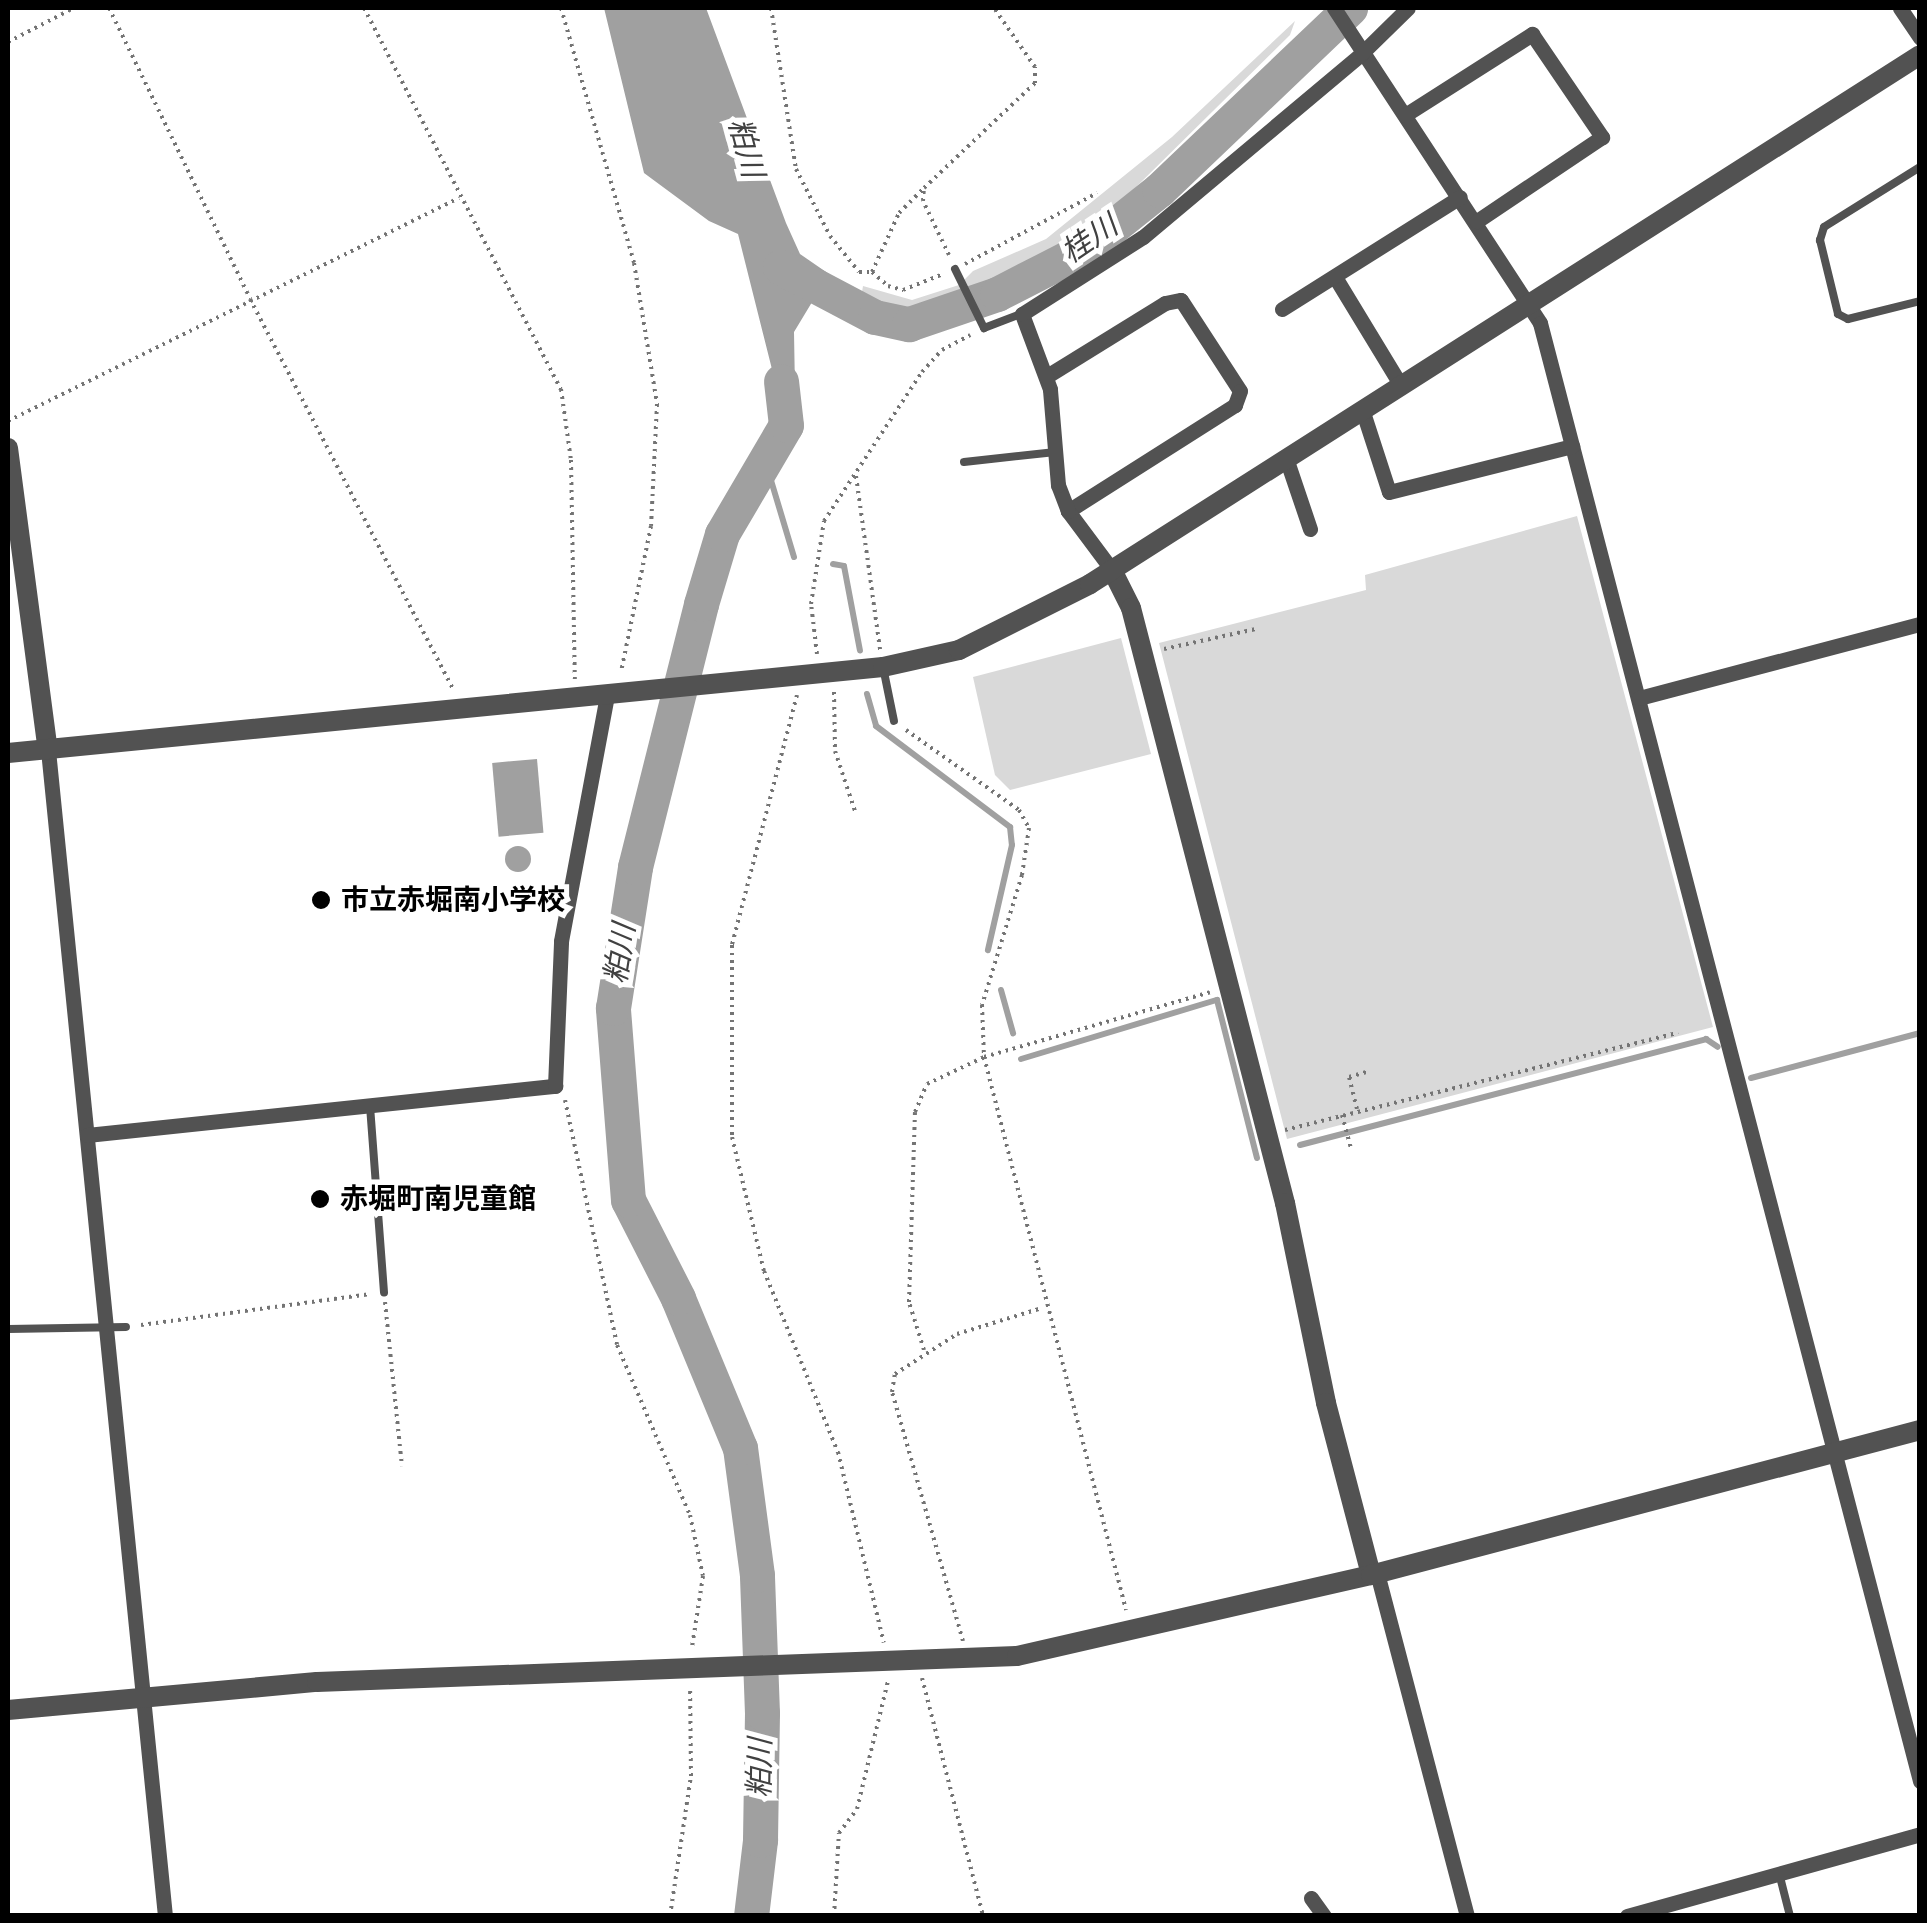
<!DOCTYPE html>
<html>
<head>
<meta charset="utf-8">
<style>
  body { margin:0 }
  #map { position:relative; width:1927px; height:1923px; overflow:hidden; background:#fff; font-family:Signika,"Noto Sans JP",sans-serif }
  div>[style] { position:absolute }
  [style*='--x'] { left:calc(var(--x)*1px); top:calc(var(--y)*1px); width:calc(var(--w)*1px); rotate:calc(var(--a)*1deg) }
  .green>* { inset:0; background:#d9d9d9 }
  .water>* { inset:0; background:#a0a0a0; transform-origin:0 0 }
  .round { border-radius:50% }
  .stream>* { height:6px; margin:-3px; padding:0 3px; transform-origin:3px; border-radius:3px; background:#a0a0a0 }
  .river>* { height:35px; margin:-17.5px; padding:0 17.5px; transform-origin:17.5px; border-radius:17.5px; background:#a0a0a0 }
  .path>* { height:4px; margin-top:-2px; transform-origin:0; background:repeating-linear-gradient(90deg,#747474 0 2.5px,transparent 0 7.5px) }
  .service>* { height:8px; margin:-4px; padding:0 4px; transform-origin:4px; border-radius:4px; background:#525252 }
  .minor>* { height:15px; margin:-7.5px; padding:0 7.5px; transform-origin:7.5px; border-radius:7.5px; background:#525252 }
  .tertiary>* { height:20px; margin:-10px; padding:0 10px; transform-origin:10px; border-radius:10px; background:#525252 }
  .dots>* { width:28px; height:28px; translate:-50% -50%; box-sizing:border-box; border:5px solid #fff; border-radius:50% }
  span { translate:-50% -50%; white-space:nowrap; text-align:center; line-height:1.15; -webkit-text-stroke:10px #fff; paint-order:stroke }
  .poi-label { font-size:28px; color:#000; font-weight:700 }
  .left { translate:0 -50%; text-align:left }
  .water-label { font-size:30px; color:#414141; font-style:italic }
  .frame { position:absolute; inset:0; border:10px solid #000; pointer-events:none }
</style>
</head>
<body>
<div id="map">
  <div class="green">
    <div style="clip-path:polygon(1295px 21px,1290px 35px,1134px 189px,1074px 238px,959px 301px,906px 318px,861px 298px,863px 286px,912px 300px,959px 285px,973px 271px,1046px 239px,1172px 137px)"></div>
    <div style="clip-path:polygon(1577px 516px,1713px 1027px,1287px 1139px,1159px 643px,1366px 590px,1365px 575px)"></div>
    <div style="clip-path:polygon(1121px 638px,1151px 754px,1010px 790px,995px 775px,973px 677px)"></div>
  </div>
  <div class="water">
    <div style="clip-path:polygon(604px 8px,706px 8px,786px 223px,800px 254px,829px 274px,794px 332px,795px 390px,786px 425px,738px 234px,709px 221px,644px 173px)"></div>
    <div style="left:537px;top:759px;width:74px;height:45px;rotate:85deg"></div>
    <div class="round" style="left:505px;top:846px;width:26px;height:26px"></div>
  </div>
  <div class="stream">
    <div style="--x:767;--y:467;--w:94;--a:73.3"></div>
    <div style="--x:833;--y:564;--w:11;--a:10"></div>
    <div style="--x:844;--y:566;--w:86;--a:79.3"></div>
    <div style="--x:867;--y:694;--w:33;--a:74"></div>
    <div style="--x:876;--y:726;--w:168;--a:37"></div>
    <div style="--x:1010;--y:827;--w:18;--a:84"></div>
    <div style="--x:1012;--y:845;--w:108;--a:102.9"></div>
    <div style="--x:1001;--y:990;--w:45;--a:74.4"></div>
    <div style="--x:1021;--y:1059;--w:205;--a:-16.8"></div>
    <div style="--x:1217;--y:1000;--w:163;--a:75.8"></div>
    <div style="--x:1751;--y:1078;--w:175;--a:-14.9"></div>
    <div style="--x:1300;--y:1145;--w:420;--a:-14.6"></div>
    <div style="--x:1706;--y:1039;--w:14;--a:34"></div>
  </div>
  <div class="river">
    <div style="--x:780;--y:267;--w:107;--a:27.8"></div>
    <div style="--x:875;--y:317;--w:35;--a:12"></div>
    <div style="--x:909;--y:324;--w:93;--a:-18.8"></div>
    <div style="--x:997;--y:294;--w:99;--a:-27.1"></div>
    <div style="--x:1085;--y:249;--w:95;--a:-38.6"></div>
    <div style="--x:1159;--y:190;--w:264;--a:-43.6"></div>
    <div style="--x:751;--y:1916;--w:77;--a:-83.2"></div>
    <div style="--x:760;--y:1840;--w:127;--a:-89.1"></div>
    <div style="--x:762;--y:1713;--w:138;--a:-92.1"></div>
    <div style="--x:757;--y:1575;--w:128;--a:-97.6"></div>
    <div style="--x:740;--y:1448;--w:162;--a:-112.5"></div>
    <div style="--x:678;--y:1298;--w:110;--a:-117"></div>
    <div style="--x:628;--y:1200;--w:193;--a:-94.5"></div>
    <div style="--x:613;--y:1008;--w:143;--a:-81.1"></div>
    <div style="--x:635;--y:867;--w:271;--a:-75.9"></div>
    <div style="--x:701;--y:604;--w:73;--a:-73.3"></div>
    <div style="--x:722;--y:534;--w:126;--a:-59.6"></div>
    <div style="--x:786;--y:425;--w:44;--a:-96.5"></div>
  </div>
  <div class="path">
    <div style="--x:109;--y:8;--w:323;--a:64.1"></div>
    <div style="--x:250;--y:299;--w:440;--a:62.5"></div>
    <div style="--x:364;--y:8;--w:429;--a:62.7"></div>
    <div style="--x:561;--y:389;--w:72;--a:82"></div>
    <div style="--x:571;--y:460;--w:219;--a:89"></div>
    <div style="--x:561;--y:8;--w:265;--a:74"></div>
    <div style="--x:634;--y:263;--w:143;--a:80.7"></div>
    <div style="--x:657;--y:404;--w:122;--a:92.8"></div>
    <div style="--x:651;--y:526;--w:149;--a:101.6"></div>
    <div style="--x:771;--y:8;--w:163;--a:81.2"></div>
    <div style="--x:796;--y:169;--w:75;--a:63.1"></div>
    <div style="--x:830;--y:236;--w:46;--a:51.1"></div>
    <div style="--x:859;--y:272;--w:13;--a:0"></div>
    <div style="--x:872;--y:272;--w:21;--a:41"></div>
    <div style="--x:888;--y:286;--w:16;--a:15"></div>
    <div style="--x:903;--y:290;--w:43;--a:-21.8"></div>
    <div style="--x:8;--y:42;--w:74;--a:-27.3"></div>
    <div style="--x:949;--y:255;--w:60;--a:-115.7"></div>
    <div style="--x:923;--y:201;--w:13;--a:-86"></div>
    <div style="--x:924;--y:188;--w:153;--a:-43.4"></div>
    <div style="--x:1035;--y:83;--w:16;--a:-90"></div>
    <div style="--x:1035;--y:67;--w:72;--a:-124.8"></div>
    <div style="--x:965;--y:264;--w:150;--a:-28.3"></div>
    <div style="--x:872;--y:272;--w:65;--a:-65.4"></div>
    <div style="--x:899;--y:213;--w:35;--a:-45"></div>
    <div style="--x:8;--y:421;--w:503;--a:-26.31"></div>
    <div style="--x:856;--y:476;--w:176;--a:82.1"></div>
    <div style="--x:1164;--y:649;--w:94;--a:-12.3"></div>
    <div style="--x:817;--y:654;--w:50;--a:-96.8"></div>
    <div style="--x:811;--y:604;--w:84;--a:-81.1"></div>
    <div style="--x:824;--y:521;--w:178;--a:-56.7"></div>
    <div style="--x:922;--y:372;--w:30;--a:-48"></div>
    <div style="--x:942;--y:350;--w:32;--a:-28"></div>
    <div style="--x:834;--y:692;--w:59;--a:89"></div>
    <div style="--x:835;--y:751;--w:66;--a:71.6"></div>
    <div style="--x:797;--y:695;--w:258;--a:104.6"></div>
    <div style="--x:732;--y:945;--w:192;--a:90"></div>
    <div style="--x:732;--y:1137;--w:138;--a:76.6"></div>
    <div style="--x:764;--y:1271;--w:196;--a:67.8"></div>
    <div style="--x:838;--y:1452;--w:196;--a:76.5"></div>
    <div style="--x:906;--y:730;--w:138;--a:35.3"></div>
    <div style="--x:1019;--y:810;--w:21;--a:61"></div>
    <div style="--x:1029;--y:828;--w:48;--a:98.5"></div>
    <div style="--x:1022;--y:875;--w:136;--a:107.1"></div>
    <div style="--x:982;--y:1005;--w:52;--a:87.8"></div>
    <div style="--x:984;--y:1057;--w:571;--a:75.6"></div>
    <div style="--x:565;--y:1100;--w:250;--a:78"></div>
    <div style="--x:617;--y:1345;--w:185;--a:66.8"></div>
    <div style="--x:690;--y:1515;--w:62;--a:78"></div>
    <div style="--x:703;--y:1576;--w:72;--a:98.8"></div>
    <div style="--x:1357;--y:1109;--w:33;--a:-104"></div>
    <div style="--x:1349;--y:1077;--w:19;--a:-16"></div>
    <div style="--x:1342;--y:1115;--w:35;--a:75"></div>
    <div style="--x:1285;--y:1130;--w:405;--a:-13.9"></div>
    <div style="--x:385;--y:1302;--w:165;--a:84.1"></div>
    <div style="--x:141;--y:1325;--w:230;--a:-7.7"></div>
    <div style="--x:924;--y:1350;--w:50;--a:-107.4"></div>
    <div style="--x:909;--y:1302;--w:190;--a:-88.2"></div>
    <div style="--x:915;--y:1112;--w:30;--a:-67"></div>
    <div style="--x:927;--y:1084;--w:63;--a:-25.3"></div>
    <div style="--x:984;--y:1057;--w:235;--a:-16"></div>
    <div style="--x:963;--y:1641;--w:259;--a:-105.9"></div>
    <div style="--x:892;--y:1392;--w:18;--a:-81"></div>
    <div style="--x:895;--y:1374;--w:74;--a:-32.8"></div>
    <div style="--x:957;--y:1334;--w:89;--a:-17"></div>
    <div style="--x:922;--y:1678;--w:246;--a:75.6"></div>
    <div style="--x:670;--y:1916;--w:142;--a:-81.5"></div>
    <div style="--x:691;--y:1776;--w:89;--a:-90.6"></div>
    <div style="--x:834;--y:1916;--w:83;--a:-86.6"></div>
    <div style="--x:839;--y:1833;--w:30;--a:-53"></div>
    <div style="--x:857;--y:1809;--w:132;--a:-76.4"></div>
  </div>
  <div class="service">
    <div style="--x:1920;--y:167;--w:113;--a:148"></div>
    <div style="--x:1824;--y:227;--w:14;--a:107"></div>
    <div style="--x:1820;--y:240;--w:76;--a:76.3"></div>
    <div style="--x:1838;--y:314;--w:11;--a:27"></div>
    <div style="--x:1848;--y:319;--w:74;--a:-14"></div>
    <div style="--x:955;--y:269;--w:66;--a:63.8"></div>
    <div style="--x:984;--y:328;--w:39;--a:-21"></div>
    <div style="--x:964;--y:462;--w:92;--a:-6.3"></div>
    <div style="--x:883;--y:667;--w:55;--a:78.5"></div>
    <div style="--x:370;--y:1106;--w:187;--a:85.7"></div>
    <div style="--x:8;--y:1329;--w:118;--a:-1"></div>
    <div style="--x:1779;--y:1873;--w:44;--a:75.7"></div>
  </div>
  <div class="minor">
    <div style="--x:1334;--y:8;--w:376;--a:56.8"></div>
    <div style="--x:1540;--y:323;--w:1507;--a:75.39"></div>
    <div style="--x:1900;--y:8;--w:36;--a:56"></div>
    <div style="--x:1405;--y:115;--w:151;--a:-32.5"></div>
    <div style="--x:1532;--y:34;--w:125;--a:55.8"></div>
    <div style="--x:1602;--y:137;--w:151;--a:146.1"></div>
    <div style="--x:1335;--y:277;--w:125;--a:58.7"></div>
    <div style="--x:1282;--y:309;--w:210;--a:-32.2"></div>
    <div style="--x:1047;--y:376;--w:139;--a:-31.7"></div>
    <div style="--x:1165;--y:303;--w:16;--a:-11"></div>
    <div style="--x:1181;--y:300;--w:108;--a:57"></div>
    <div style="--x:1240;--y:391;--w:15;--a:110"></div>
    <div style="--x:1235;--y:405;--w:198;--a:147.6"></div>
    <div style="--x:1362;--y:409;--w:87;--a:72"></div>
    <div style="--x:1389;--y:492;--w:189;--a:-14.1"></div>
    <div style="--x:1286;--y:458;--w:75;--a:71.3"></div>
    <div style="--x:1112;--y:570;--w:74;--a:-126.7"></div>
    <div style="--x:1068;--y:511;--w:28;--a:-111"></div>
    <div style="--x:1058;--y:485;--w:96;--a:-94.8"></div>
    <div style="--x:1050;--y:389;--w:80;--a:-110.5"></div>
    <div style="--x:1022;--y:314;--w:143;--a:-32.5"></div>
    <div style="--x:1143;--y:237;--w:286;--a:-40"></div>
    <div style="--x:1362;--y:53;--w:64;--a:-44.4"></div>
    <div style="--x:1639;--y:698;--w:291;--a:-14.8"></div>
    <div style="--x:48;--y:750;--w:1172;--a:84.27"></div>
    <div style="--x:87;--y:1135;--w:471;--a:-6"></div>
    <div style="--x:555;--y:1086;--w:145;--a:-87.6"></div>
    <div style="--x:561;--y:941;--w:250;--a:-79.4"></div>
    <div style="--x:1377;--y:1573;--w:355;--a:75.3"></div>
    <div style="--x:1311;--y:1898;--w:22;--a:54"></div>
    <div style="--x:1627;--y:1916;--w:304;--a:-15.6"></div>
  </div>
  <div class="tertiary">
    <div style="--x:8;--y:448;--w:305;--a:82.5"></div>
    <div style="--x:1112;--y:570;--w:42;--a:63.4"></div>
    <div style="--x:1131;--y:608;--w:615;--a:75.49"></div>
    <div style="--x:1285;--y:1203;--w:204;--a:78.4"></div>
    <div style="--x:1326;--y:1403;--w:178;--a:75.3"></div>
    <div style="--x:8;--y:753;--w:879;--a:-5.61"></div>
    <div style="--x:883;--y:667;--w:78;--a:-12.6"></div>
    <div style="--x:959;--y:650;--w:147;--a:-26.7"></div>
    <div style="--x:1090;--y:584;--w:984;--a:-32.51"></div>
    <div style="--x:8;--y:1710;--w:310;--a:-5.2"></div>
    <div style="--x:317;--y:1682;--w:700;--a:-2.13"></div>
    <div style="--x:1017;--y:1656;--w:363;--a:-12.9"></div>
    <div style="--x:1371;--y:1575;--w:568;--a:-14.79"></div>
  </div>
  <div class="dots">
    <div style="left:321px;top:900px;background:#000"></div>
    <div style="left:320px;top:1199px;background:#000"></div>
  </div>
  <div class="poi-label">
    <span class="left" style="left:341px;top:900px">市立赤堀南小学校</span>
    <span class="left" style="left:340px;top:1199px">赤堀町南児童館</span>
  </div>
  <div class="water-label">
    <span style="left:745px;top:148px;rotate:75deg">粕川</span>
    <span style="left:1090px;top:240px;rotate:-34deg">桂川</span>
    <span style="left:621px;top:954px;rotate:-81deg">粕川</span>
    <span style="left:761px;top:1768px;rotate:-89deg">粕川</span>
  </div>
  <div class="frame"></div>
</div>
</body>
</html>
